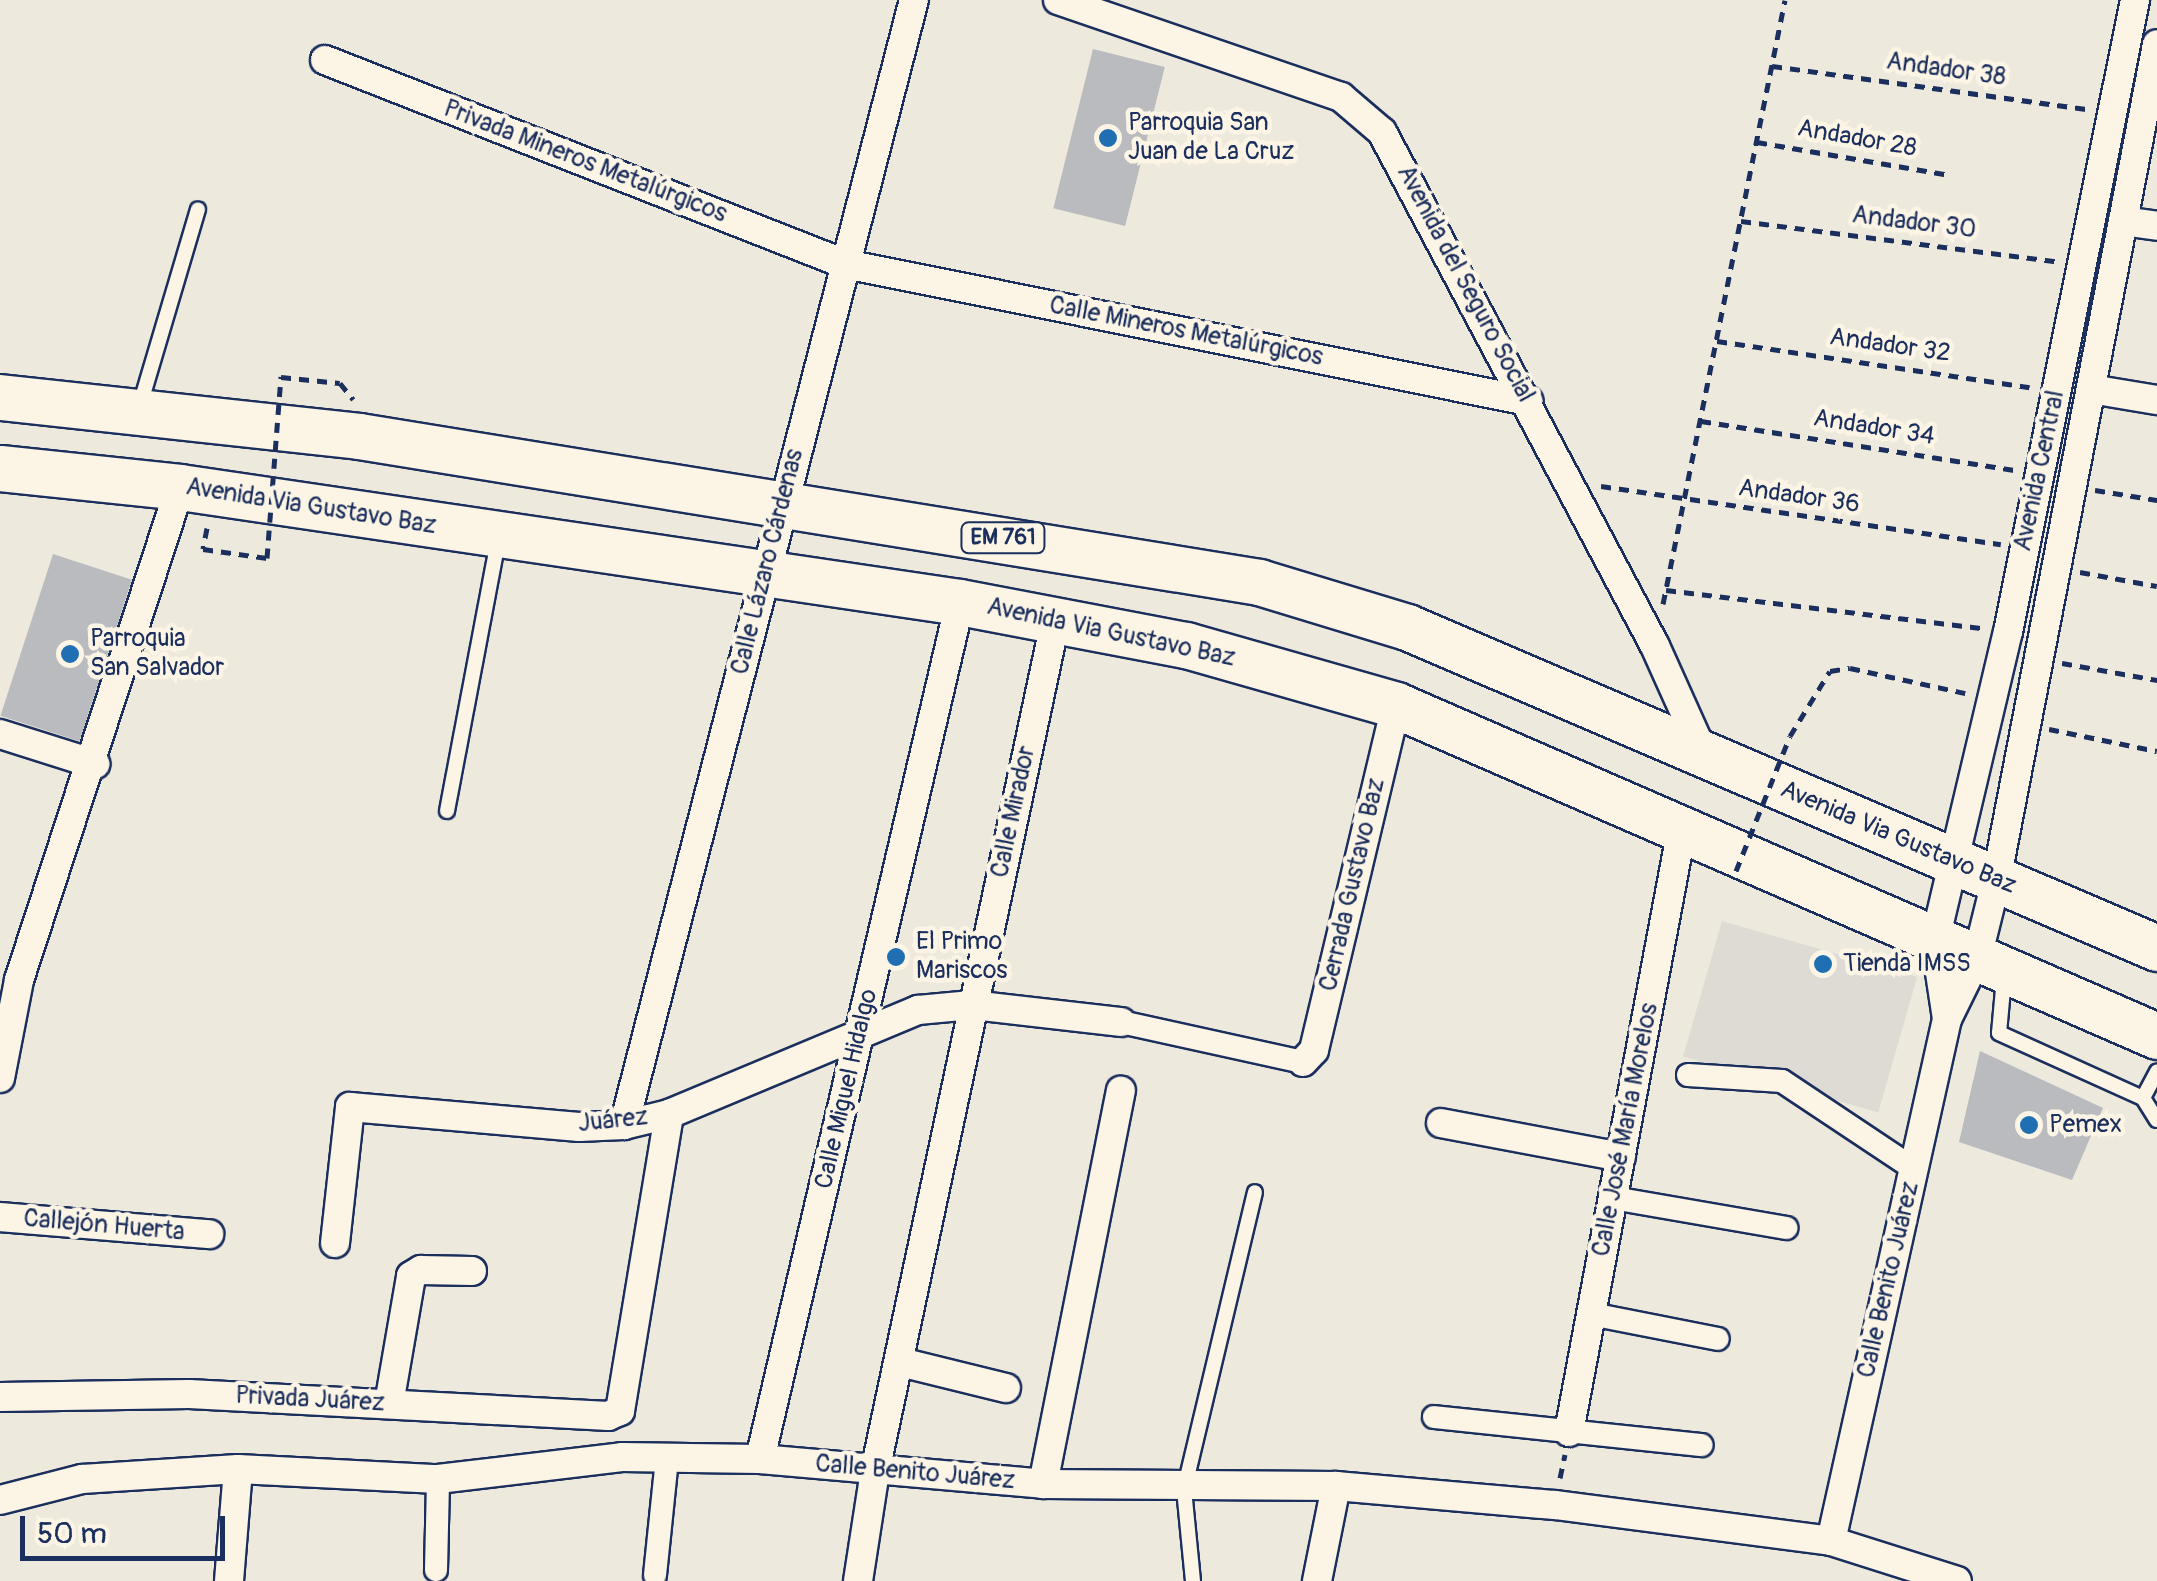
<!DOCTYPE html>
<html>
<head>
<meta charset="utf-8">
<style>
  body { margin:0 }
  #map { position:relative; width:2157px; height:1581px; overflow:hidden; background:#eee9dd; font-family:Pangolin,sans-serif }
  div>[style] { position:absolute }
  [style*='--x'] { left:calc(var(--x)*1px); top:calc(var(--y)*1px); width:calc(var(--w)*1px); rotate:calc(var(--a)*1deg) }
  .built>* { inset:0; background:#dedbd4; transform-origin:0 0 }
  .building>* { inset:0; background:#babbbe; transform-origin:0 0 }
  .path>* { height:5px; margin-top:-2.5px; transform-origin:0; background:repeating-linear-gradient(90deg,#1b2f5e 0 10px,transparent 0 18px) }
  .roads { filter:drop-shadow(2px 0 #1b2f5e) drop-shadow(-2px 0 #1b2f5e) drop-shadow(0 2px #1b2f5e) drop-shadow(0 -2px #1b2f5e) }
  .service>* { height:14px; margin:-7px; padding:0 7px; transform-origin:7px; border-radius:7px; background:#fcf5e5 }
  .pedestrian>* { height:22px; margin:-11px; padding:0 11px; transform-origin:11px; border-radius:11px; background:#fcf5e5 }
  .minor>* { height:28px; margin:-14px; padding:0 14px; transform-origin:14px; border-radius:14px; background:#fcf5e5 }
  .primary>* { height:45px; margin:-22.5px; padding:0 22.5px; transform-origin:22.5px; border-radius:22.5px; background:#fcf5e5 }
  .path-bridge>* { height:5px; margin-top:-2.5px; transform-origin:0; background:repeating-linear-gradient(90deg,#1b2f5e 0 10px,transparent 0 18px) }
  .dots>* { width:28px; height:28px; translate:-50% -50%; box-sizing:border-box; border:5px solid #fcf5e5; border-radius:50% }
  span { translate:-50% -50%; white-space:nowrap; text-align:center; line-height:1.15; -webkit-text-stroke:9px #fcf5e5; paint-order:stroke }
  .shield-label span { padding:2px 8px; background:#fcf5e5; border:2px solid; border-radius:8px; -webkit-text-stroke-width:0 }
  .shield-label { font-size:22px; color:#1b2f5e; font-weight:700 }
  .street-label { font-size:25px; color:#1b2f5e }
  .poi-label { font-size:25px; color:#1b2f5e }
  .left { translate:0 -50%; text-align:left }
  .scale { position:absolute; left:20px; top:1516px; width:205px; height:45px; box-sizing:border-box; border:5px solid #1b2f5e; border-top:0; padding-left:12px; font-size:30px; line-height:35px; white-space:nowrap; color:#1b2f5e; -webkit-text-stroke:8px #fcf5e5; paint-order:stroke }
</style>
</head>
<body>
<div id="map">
  <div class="built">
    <div style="left:1722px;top:921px;width:203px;height:141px;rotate:16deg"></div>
  </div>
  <div class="building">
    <div style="left:1093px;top:49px;width:74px;height:164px;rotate:14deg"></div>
    <div style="left:53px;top:554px;width:83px;height:170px;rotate:18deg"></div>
    <div style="clip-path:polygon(1980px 1051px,2103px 1108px,2072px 1180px,1959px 1142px)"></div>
  </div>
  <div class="path">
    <div style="--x:1772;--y:66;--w:317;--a:7.8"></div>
    <div style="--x:1757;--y:142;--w:197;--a:9.7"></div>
    <div style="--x:1741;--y:221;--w:317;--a:7.3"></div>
    <div style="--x:1717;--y:341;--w:316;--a:8.4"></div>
    <div style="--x:281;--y:377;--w:59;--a:5.8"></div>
    <div style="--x:340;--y:383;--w:21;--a:51"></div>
    <div style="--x:1701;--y:421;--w:317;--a:8.9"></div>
    <div style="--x:1601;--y:486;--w:404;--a:8.3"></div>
    <div style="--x:2095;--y:490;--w:63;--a:9.2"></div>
    <div style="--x:207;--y:528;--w:21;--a:101"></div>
    <div style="--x:203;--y:549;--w:65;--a:8"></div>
    <div style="--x:2080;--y:572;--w:78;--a:10.3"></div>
    <div style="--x:1666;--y:590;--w:317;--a:6.9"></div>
    <div style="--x:1663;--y:604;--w:616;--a:-78.58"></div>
    <div style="--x:2062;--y:663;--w:97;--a:10.1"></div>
    <div style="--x:2049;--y:729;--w:110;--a:11.5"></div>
    <div style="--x:1790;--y:736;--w:76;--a:-58.4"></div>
    <div style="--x:1830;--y:671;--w:20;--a:-9"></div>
    <div style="--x:1850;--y:668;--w:118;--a:12.3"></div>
    <div style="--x:1560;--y:1478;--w:24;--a:-78"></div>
  </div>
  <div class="roads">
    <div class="service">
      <div style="--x:140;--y:405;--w:204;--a:-73.5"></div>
      <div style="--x:447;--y:811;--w:274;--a:-79.3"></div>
      <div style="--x:2004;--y:978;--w:55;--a:95.2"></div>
      <div style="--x:1999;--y:1033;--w:158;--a:24.3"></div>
      <div style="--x:2143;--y:1098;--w:30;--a:-62"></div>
      <div style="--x:2143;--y:1098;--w:26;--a:58"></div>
      <div style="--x:1193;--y:1581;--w:91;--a:-95.6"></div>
      <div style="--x:1184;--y:1490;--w:306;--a:-76.6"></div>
    </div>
    <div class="pedestrian">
      <div style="--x:1121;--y:1022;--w:186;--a:12.4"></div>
      <div style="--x:1688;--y:1075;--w:94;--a:3.7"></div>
      <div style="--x:1782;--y:1081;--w:159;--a:33.7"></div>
      <div style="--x:1613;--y:1198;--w:176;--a:9.8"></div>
      <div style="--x:1591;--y:1314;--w:129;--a:11.1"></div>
      <div style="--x:1434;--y:1417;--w:269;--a:6"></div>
      <div style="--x:436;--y:1570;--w:91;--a:-88.7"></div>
      <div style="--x:655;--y:1575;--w:118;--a:-84.1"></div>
    </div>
    <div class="minor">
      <div style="--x:1058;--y:0;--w:299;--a:18.9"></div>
      <div style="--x:1341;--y:97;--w:54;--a:40.5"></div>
      <div style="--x:1382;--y:132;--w:582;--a:62.03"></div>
      <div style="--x:1655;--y:646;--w:117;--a:65.8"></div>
      <div style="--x:325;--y:60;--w:559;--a:21.42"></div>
      <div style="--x:845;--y:264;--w:697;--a:11.34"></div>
      <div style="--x:2123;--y:221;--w:34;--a:8"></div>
      <div style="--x:2091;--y:389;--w:67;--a:9.5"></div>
      <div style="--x:0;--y:734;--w:100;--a:17.5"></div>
      <div style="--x:1947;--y:1019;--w:80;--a:-98.6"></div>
      <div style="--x:1935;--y:940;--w:317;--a:-76.7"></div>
      <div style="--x:2008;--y:632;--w:645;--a:-78.64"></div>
      <div style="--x:1303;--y:1062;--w:16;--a:-47"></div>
      <div style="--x:1314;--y:1050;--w:355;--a:-76.6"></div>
      <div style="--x:0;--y:1078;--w:100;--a:-79"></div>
      <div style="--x:19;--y:980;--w:519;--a:-71.91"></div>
      <div style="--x:1441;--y:1123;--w:183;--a:10.7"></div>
      <div style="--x:624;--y:1125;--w:1162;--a:-75.55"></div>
      <div style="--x:0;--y:1217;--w:210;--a:4.7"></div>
      <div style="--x:335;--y:1243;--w:137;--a:-83.7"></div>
      <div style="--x:350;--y:1107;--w:230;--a:5"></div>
      <div style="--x:579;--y:1127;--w:45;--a:-2.5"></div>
      <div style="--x:624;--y:1125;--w:46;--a:-13.7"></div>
      <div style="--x:669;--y:1114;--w:270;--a:-22.7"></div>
      <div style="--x:918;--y:1010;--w:54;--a:-5.3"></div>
      <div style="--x:972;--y:1005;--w:150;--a:6.5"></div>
      <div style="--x:900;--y:1362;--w:109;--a:13.8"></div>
      <div style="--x:0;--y:1397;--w:189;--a:-0.9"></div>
      <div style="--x:189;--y:1394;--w:420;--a:3"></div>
      <div style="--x:608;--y:1416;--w:13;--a:-23"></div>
      <div style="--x:620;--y:1411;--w:301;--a:-80.6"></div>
      <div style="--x:389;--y:1404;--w:130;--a:-80.2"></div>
      <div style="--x:411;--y:1276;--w:12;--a:-31"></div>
      <div style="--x:421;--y:1270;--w:51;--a:1.1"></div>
      <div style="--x:1569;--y:1432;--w:614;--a:-79.4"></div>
      <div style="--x:760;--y:1459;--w:880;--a:-76.86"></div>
      <div style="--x:1043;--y:1484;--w:401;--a:-78.8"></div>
      <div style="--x:0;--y:1500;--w:85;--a:-14.4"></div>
      <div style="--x:82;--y:1479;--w:156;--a:-3.7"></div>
      <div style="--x:238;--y:1469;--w:200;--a:2.9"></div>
      <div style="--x:438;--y:1479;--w:185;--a:-6.8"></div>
      <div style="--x:622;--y:1457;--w:138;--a:0.8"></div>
      <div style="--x:760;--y:1459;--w:284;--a:5"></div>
      <div style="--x:1043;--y:1484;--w:293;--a:0.4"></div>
      <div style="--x:1336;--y:1486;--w:220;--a:5"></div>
      <div style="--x:1555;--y:1505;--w:278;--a:7.4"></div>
      <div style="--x:1831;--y:1541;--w:132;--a:17.6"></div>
      <div style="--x:1831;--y:1541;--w:535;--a:-77.47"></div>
      <div style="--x:1947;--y:1019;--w:68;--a:-63.8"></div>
      <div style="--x:1977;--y:958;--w:79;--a:-76.1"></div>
      <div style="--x:1996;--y:881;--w:852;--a:-79.11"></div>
      <div style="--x:229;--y:1581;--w:112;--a:-85.4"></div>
      <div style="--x:858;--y:1581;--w:111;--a:-81.2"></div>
      <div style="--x:875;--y:1471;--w:872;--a:-78.02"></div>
      <div style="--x:1317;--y:1581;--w:97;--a:-78.7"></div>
    </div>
    <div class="primary">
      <div style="--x:0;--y:397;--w:361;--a:6.2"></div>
      <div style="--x:359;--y:436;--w:912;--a:9.21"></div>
      <div style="--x:1259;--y:582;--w:155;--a:16.9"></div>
      <div style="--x:1407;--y:627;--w:816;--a:23.17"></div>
      <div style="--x:0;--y:468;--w:181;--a:6"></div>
      <div style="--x:180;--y:487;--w:788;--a:8.39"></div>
      <div style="--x:960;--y:602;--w:230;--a:10.8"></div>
      <div style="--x:1186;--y:645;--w:218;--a:15.9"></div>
      <div style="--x:1396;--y:705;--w:830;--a:23.51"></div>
    </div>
  </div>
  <div class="path-bridge">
    <div style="--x:267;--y:558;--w:182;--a:-85.6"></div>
    <div style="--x:1736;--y:871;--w:145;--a:-68.2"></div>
  </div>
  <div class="dots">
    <div style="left:1108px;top:138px;background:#1f6fb2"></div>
    <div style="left:70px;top:654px;background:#1f6fb2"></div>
    <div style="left:896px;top:957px;background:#1f6fb2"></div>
    <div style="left:1823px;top:964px;background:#1f6fb2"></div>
    <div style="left:2029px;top:1125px;background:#1f6fb2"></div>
  </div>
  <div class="shield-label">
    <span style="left:1003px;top:538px">EM 761</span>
  </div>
  <div class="street-label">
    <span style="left:1946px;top:70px;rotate:8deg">Andador 38</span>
    <span style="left:1857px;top:139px;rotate:10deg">Andador 28</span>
    <span style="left:585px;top:162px;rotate:21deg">Privada Mineros Metalúrgicos</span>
    <span style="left:1914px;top:223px;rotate:7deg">Andador 30</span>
    <span style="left:1465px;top:284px;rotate:62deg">Avenida del Seguro Social</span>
    <span style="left:1186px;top:332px;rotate:11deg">Calle Mineros Metalúrgicos</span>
    <span style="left:1890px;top:346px;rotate:8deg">Andador 32</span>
    <span style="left:1874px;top:428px;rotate:9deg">Andador 34</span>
    <span style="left:2040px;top:471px;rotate:-78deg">Avenida Central</span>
    <span style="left:1799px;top:497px;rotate:8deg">Andador 36</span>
    <span style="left:311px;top:507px;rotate:9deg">Avenida Via Gustavo Baz</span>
    <span style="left:768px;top:562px;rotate:-76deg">Calle Lázaro Cárdenas</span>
    <span style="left:1111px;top:633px;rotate:12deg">Avenida Via Gustavo Baz</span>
    <span style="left:1014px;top:812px;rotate:-78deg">Calle Mirador</span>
    <span style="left:1898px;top:838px;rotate:23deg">Avenida Via Gustavo Baz</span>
    <span style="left:1353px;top:885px;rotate:-77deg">Cerrada Gustavo Baz</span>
    <span style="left:847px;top:1089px;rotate:-77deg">Calle Miguel Hidalgo</span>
    <span style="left:613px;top:1121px;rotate:-6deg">Juárez</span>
    <span style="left:1626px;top:1130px;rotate:-79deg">Calle José María Morelos</span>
    <span style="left:104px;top:1226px;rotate:5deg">Callejón Huerta</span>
    <span style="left:1889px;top:1280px;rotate:-77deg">Calle Benito Juárez</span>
    <span style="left:310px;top:1400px;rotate:3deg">Privada Juárez</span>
    <span style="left:915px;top:1473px;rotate:5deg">Calle Benito Juárez</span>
  </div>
  <div class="poi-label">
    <span class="left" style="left:1128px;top:138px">Parroquia San<br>Juan de La Cruz</span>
    <span class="left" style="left:90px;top:654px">Parroquia<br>San Salvador</span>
    <span class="left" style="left:916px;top:957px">El Primo<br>Mariscos</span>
    <span class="left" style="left:1843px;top:964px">Tienda IMSS</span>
    <span class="left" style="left:2049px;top:1125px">Pemex</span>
  </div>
  <div class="scale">50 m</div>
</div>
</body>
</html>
